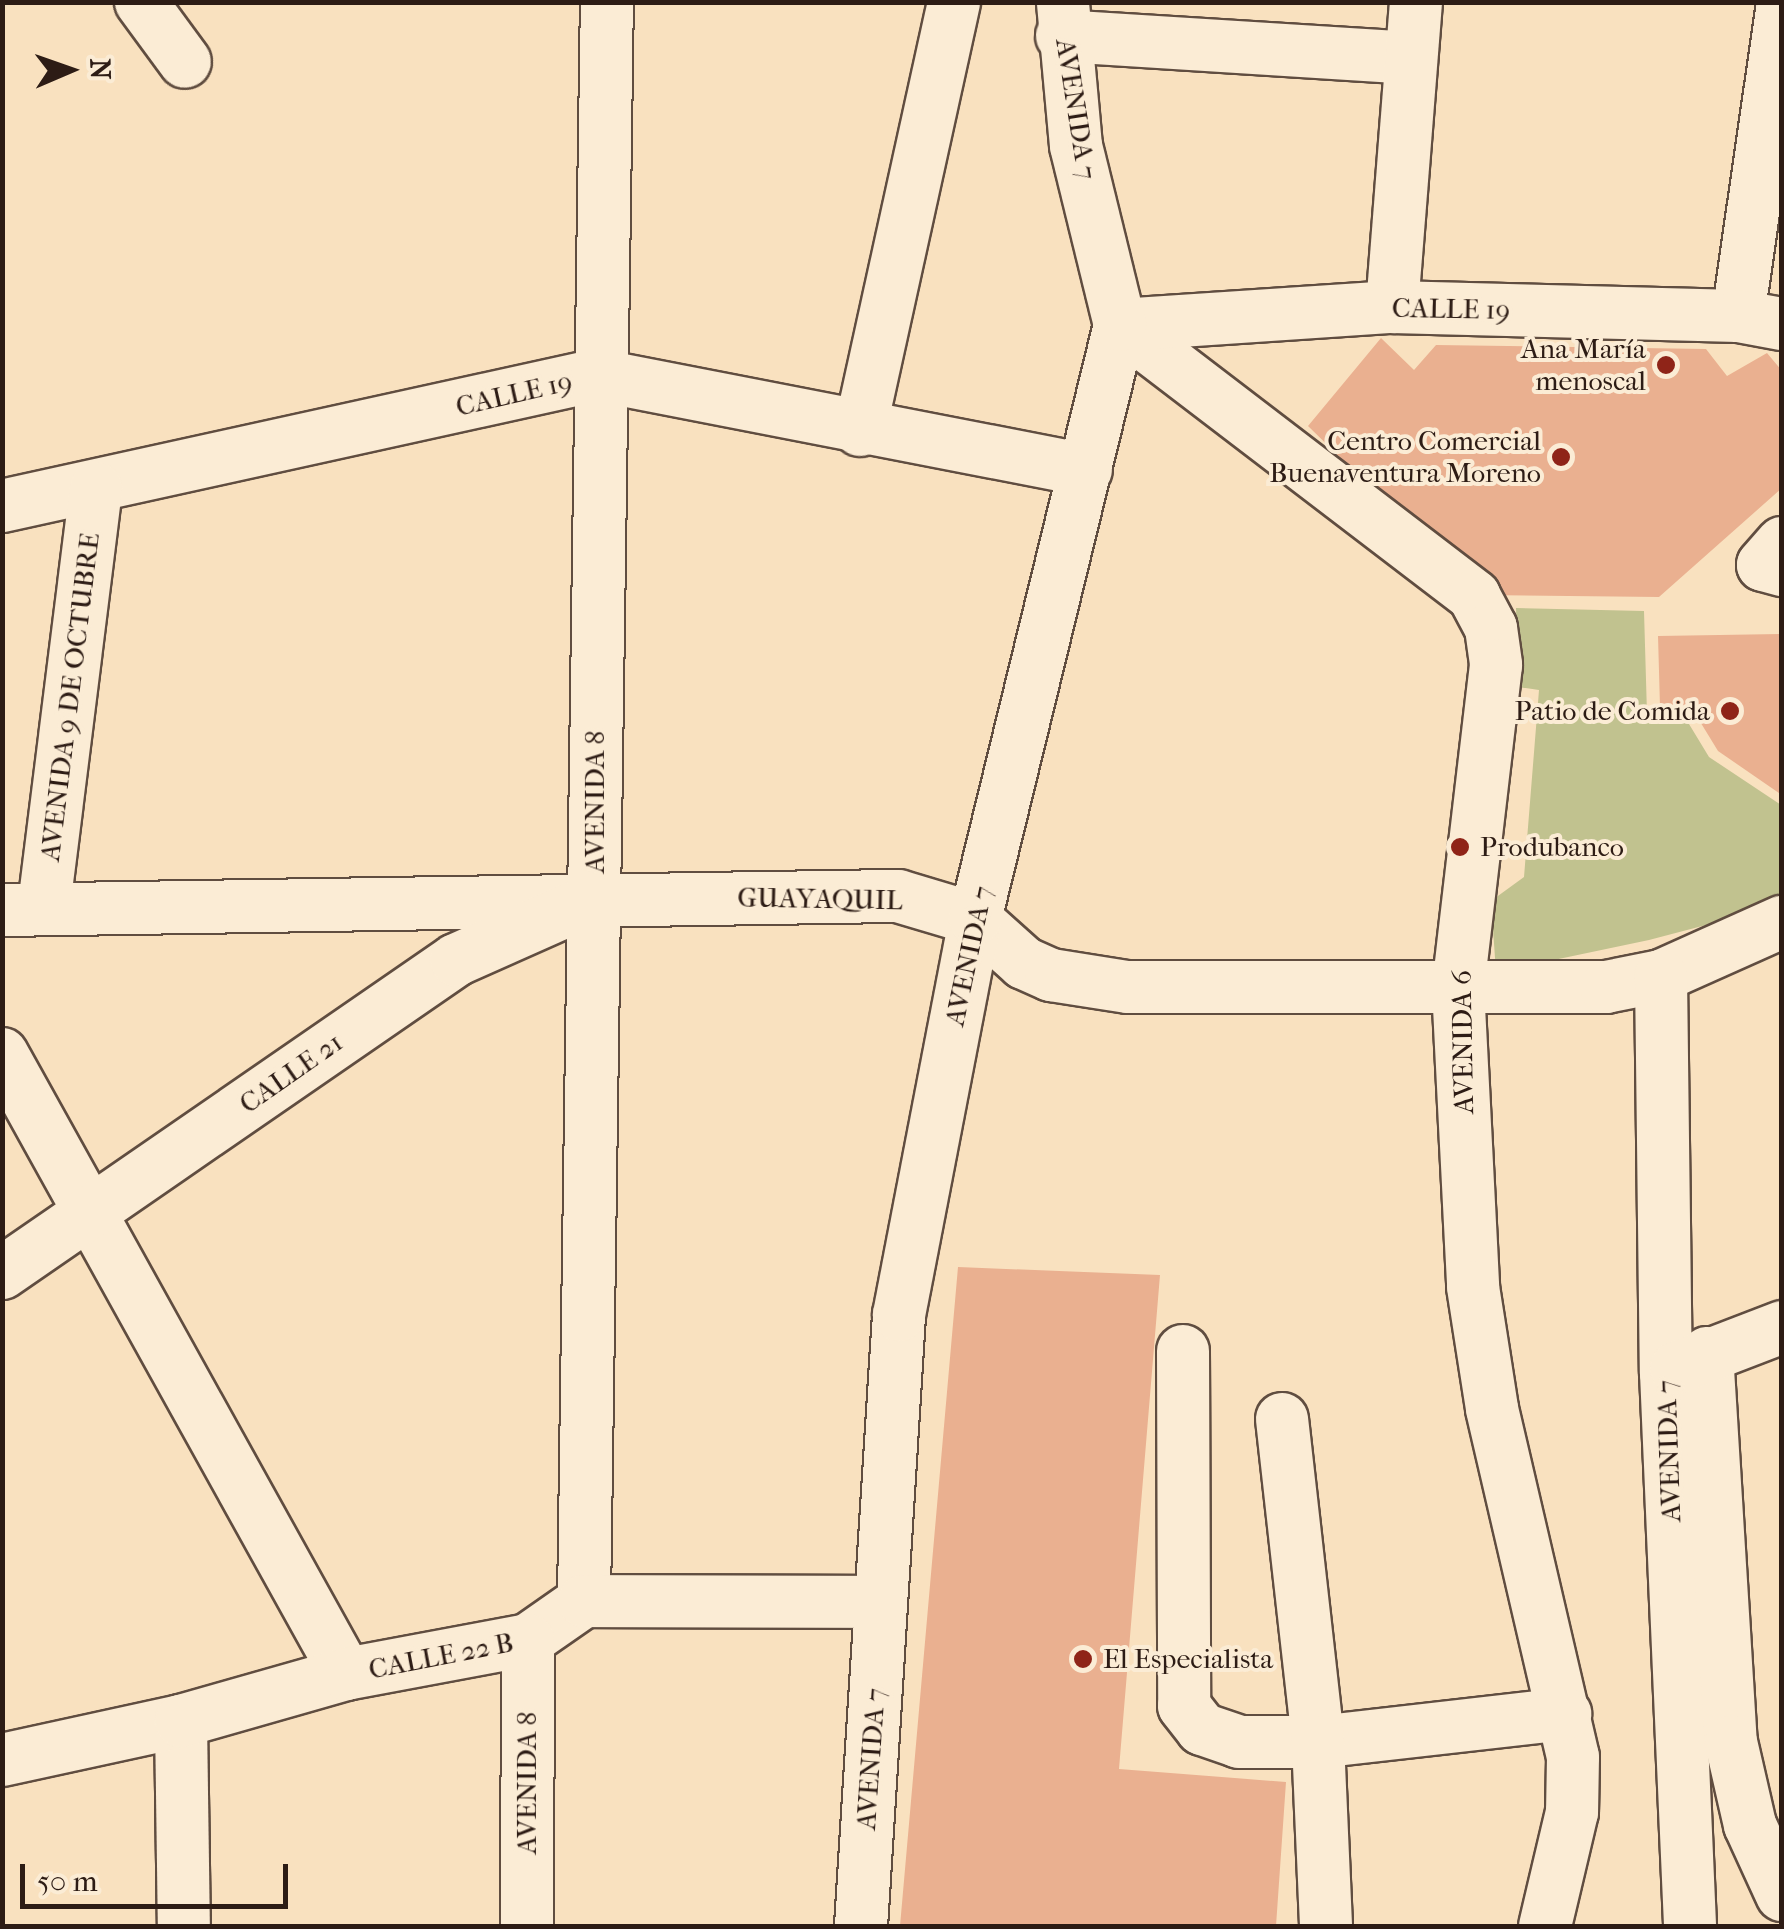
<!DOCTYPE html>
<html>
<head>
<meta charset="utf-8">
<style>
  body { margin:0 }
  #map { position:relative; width:1784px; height:1929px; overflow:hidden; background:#f9e1bf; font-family:"IM FELL French Canon",serif }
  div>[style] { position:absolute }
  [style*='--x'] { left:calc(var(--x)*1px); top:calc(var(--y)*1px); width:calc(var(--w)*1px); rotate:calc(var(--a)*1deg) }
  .green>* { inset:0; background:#c1c28f }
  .building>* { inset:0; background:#eab090 }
  .roads { filter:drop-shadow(2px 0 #604d40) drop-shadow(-2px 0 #604d40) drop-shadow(0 2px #604d40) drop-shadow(0 -2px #604d40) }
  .minor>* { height:52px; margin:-26px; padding:0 26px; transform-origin:26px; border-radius:26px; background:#fbecd5 }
  .dots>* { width:28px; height:28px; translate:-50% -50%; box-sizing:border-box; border:5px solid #fbecd5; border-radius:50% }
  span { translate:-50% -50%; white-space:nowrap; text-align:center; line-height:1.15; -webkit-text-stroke:8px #fbecd5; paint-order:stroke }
  .street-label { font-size:28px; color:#2d1c15 }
  .poi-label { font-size:28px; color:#2d1c15 }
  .right { translate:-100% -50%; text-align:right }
  .left { translate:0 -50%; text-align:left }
  .frame { position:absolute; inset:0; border:5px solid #2d1c15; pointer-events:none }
  .north { position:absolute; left:20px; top:20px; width:100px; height:100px; -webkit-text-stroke:8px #fbecd5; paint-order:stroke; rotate:88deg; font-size:28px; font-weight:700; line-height:40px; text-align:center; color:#2d1c15 }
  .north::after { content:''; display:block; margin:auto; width:35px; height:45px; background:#2d1c15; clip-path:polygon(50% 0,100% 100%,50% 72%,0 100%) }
  .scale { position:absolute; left:20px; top:1864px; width:268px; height:45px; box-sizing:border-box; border:5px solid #2d1c15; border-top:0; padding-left:12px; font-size:30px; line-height:35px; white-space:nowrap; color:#2d1c15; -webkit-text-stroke:8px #fbecd5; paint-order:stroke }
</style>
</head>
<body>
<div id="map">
  <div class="green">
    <div style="clip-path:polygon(1516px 608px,1644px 611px,1647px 714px,1689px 724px,1709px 757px,1781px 805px,1781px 898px,1763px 910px,1649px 940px,1496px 972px,1491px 901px,1524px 877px,1539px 690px,1518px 687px)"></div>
  </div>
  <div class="building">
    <div style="clip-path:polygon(1381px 338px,1414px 370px,1436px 345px,1706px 349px,1727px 376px,1767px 353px,1782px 371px,1782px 488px,1659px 597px,1481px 595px,1308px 426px)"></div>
    <div style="clip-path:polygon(1782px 634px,1782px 795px,1718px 751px,1696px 715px,1660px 707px,1658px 636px)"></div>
    <div style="clip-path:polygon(958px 1267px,1160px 1275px,1119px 1769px,1286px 1782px,1276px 1926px,900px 1926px)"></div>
  </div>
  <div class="roads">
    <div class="minor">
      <div style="--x:141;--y:2;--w:74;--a:53.7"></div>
      <div style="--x:1062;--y:36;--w:349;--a:3.6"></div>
      <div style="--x:1392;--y:307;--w:306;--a:-85.5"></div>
      <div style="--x:1738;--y:316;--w:309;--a:-81.8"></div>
      <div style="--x:1120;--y:325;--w:446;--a:37.4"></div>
      <div style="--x:1474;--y:596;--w:36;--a:62"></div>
      <div style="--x:1491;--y:628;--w:37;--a:82"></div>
      <div style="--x:1496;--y:665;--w:324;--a:96.7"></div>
      <div style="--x:1458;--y:987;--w:300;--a:87.1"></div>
      <div style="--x:1473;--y:1287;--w:123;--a:81.1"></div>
      <div style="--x:1492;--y:1409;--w:357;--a:76.9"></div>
      <div style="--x:1573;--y:1757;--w:55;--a:91"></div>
      <div style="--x:1572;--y:1812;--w:117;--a:103.3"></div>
      <div style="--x:1120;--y:325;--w:273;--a:-3.8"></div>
      <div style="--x:1392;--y:307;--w:346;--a:1.5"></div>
      <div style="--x:1738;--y:316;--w:45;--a:10.3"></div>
      <div style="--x:860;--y:430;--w:438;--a:-77.6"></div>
      <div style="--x:2;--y:506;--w:609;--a:-12.42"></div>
      <div style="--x:597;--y:375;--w:498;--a:11"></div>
      <div style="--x:1782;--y:543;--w:29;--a:131"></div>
      <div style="--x:1763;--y:565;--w:20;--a:15"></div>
      <div style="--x:44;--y:906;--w:421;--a:-82.9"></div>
      <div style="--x:2;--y:910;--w:896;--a:-0.9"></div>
      <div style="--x:898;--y:896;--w:80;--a:16.6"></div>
      <div style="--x:975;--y:919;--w:66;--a:41.9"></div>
      <div style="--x:1024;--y:963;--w:30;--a:24"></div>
      <div style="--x:1051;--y:975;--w:78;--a:8.9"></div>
      <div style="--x:1128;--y:987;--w:478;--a:0"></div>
      <div style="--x:1606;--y:987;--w:56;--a:-11.3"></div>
      <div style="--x:1661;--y:976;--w:133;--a:-24.1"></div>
      <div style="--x:1661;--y:976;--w:397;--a:89.3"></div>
      <div style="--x:1666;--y:1373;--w:554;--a:87.51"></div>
      <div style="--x:2;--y:1054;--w:709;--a:60.98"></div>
      <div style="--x:2;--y:1273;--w:551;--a:-34.58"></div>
      <div style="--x:456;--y:960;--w:130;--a:-24"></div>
      <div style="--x:1183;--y:1351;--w:355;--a:89.8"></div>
      <div style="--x:1184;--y:1706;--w:29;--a:52"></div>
      <div style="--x:1202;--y:1729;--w:39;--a:19"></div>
      <div style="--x:1239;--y:1742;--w:79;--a:0"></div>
      <div style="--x:1318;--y:1742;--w:249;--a:-6.5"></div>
      <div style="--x:1707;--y:1353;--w:390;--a:86.5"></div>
      <div style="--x:1731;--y:1742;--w:85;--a:77.1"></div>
      <div style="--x:1750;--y:1825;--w:77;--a:65.4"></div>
      <div style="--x:1676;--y:1368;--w:114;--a:-21.1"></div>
      <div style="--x:1282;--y:1419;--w:325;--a:83.6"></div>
      <div style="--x:1318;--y:1742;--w:184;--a:87.5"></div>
      <div style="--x:584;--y:1601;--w:1599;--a:-89.18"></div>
      <div style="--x:181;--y:1721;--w:205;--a:89.2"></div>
      <div style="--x:2;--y:1760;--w:183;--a:-12.3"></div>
      <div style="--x:181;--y:1721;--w:172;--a:-15.9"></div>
      <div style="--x:346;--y:1674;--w:185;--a:-10.6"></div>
      <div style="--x:528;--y:1640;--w:68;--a:-34.9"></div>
      <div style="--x:584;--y:1601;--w:295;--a:0.2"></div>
      <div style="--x:527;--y:1926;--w:286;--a:-89.8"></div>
      <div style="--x:861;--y:1926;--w:612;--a:-86.44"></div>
      <div style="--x:899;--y:1315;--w:403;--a:-79.1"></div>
      <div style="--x:975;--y:919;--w:611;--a:-76.28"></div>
      <div style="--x:1120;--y:325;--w:184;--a:-103.8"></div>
      <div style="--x:1076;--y:146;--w:145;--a:-95.2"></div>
    </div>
  </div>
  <div class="dots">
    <div style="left:1666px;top:365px;background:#8f2418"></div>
    <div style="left:1561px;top:457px;background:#8f2418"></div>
    <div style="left:1730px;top:711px;background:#8f2418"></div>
    <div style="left:1460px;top:847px;background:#8f2418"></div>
    <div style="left:1083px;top:1659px;background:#8f2418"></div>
  </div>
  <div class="street-label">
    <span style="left:1076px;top:109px;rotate:81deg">AVENIDA 7</span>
    <span style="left:1451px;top:309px;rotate:1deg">CALLE 19</span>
    <span style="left:514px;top:394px;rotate:-13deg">CALLE 19</span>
    <span style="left:70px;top:697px;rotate:-83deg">AVENIDA 9 DE OCTUBRE</span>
    <span style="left:595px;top:802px;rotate:-90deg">AVENIDA 8</span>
    <span style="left:820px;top:899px;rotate:1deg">GUAYAQUIL</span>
    <span style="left:969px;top:956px;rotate:-78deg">AVENIDA 7</span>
    <span style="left:1463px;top:1042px;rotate:-91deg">AVENIDA 6</span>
    <span style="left:291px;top:1073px;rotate:-35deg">CALLE 21</span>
    <span style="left:1669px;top:1451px;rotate:-92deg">AVENIDA 7</span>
    <span style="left:441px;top:1656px;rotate:-11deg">CALLE 22 B</span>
    <span style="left:871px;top:1759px;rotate:-86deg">AVENIDA 7</span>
    <span style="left:527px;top:1783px;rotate:-90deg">AVENIDA 8</span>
  </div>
  <div class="poi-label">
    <span class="right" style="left:1646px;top:365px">Ana María<br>menoscal</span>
    <span class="right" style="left:1541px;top:457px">Centro Comercial<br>Buenaventura Moreno</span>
    <span class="right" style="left:1710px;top:711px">Patio de Comida</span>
    <span class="left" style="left:1480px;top:847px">Produbanco</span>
    <span class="left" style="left:1103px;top:1659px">El Especialista</span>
  </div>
  <div class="frame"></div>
  <div class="north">N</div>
  <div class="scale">50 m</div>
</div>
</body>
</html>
